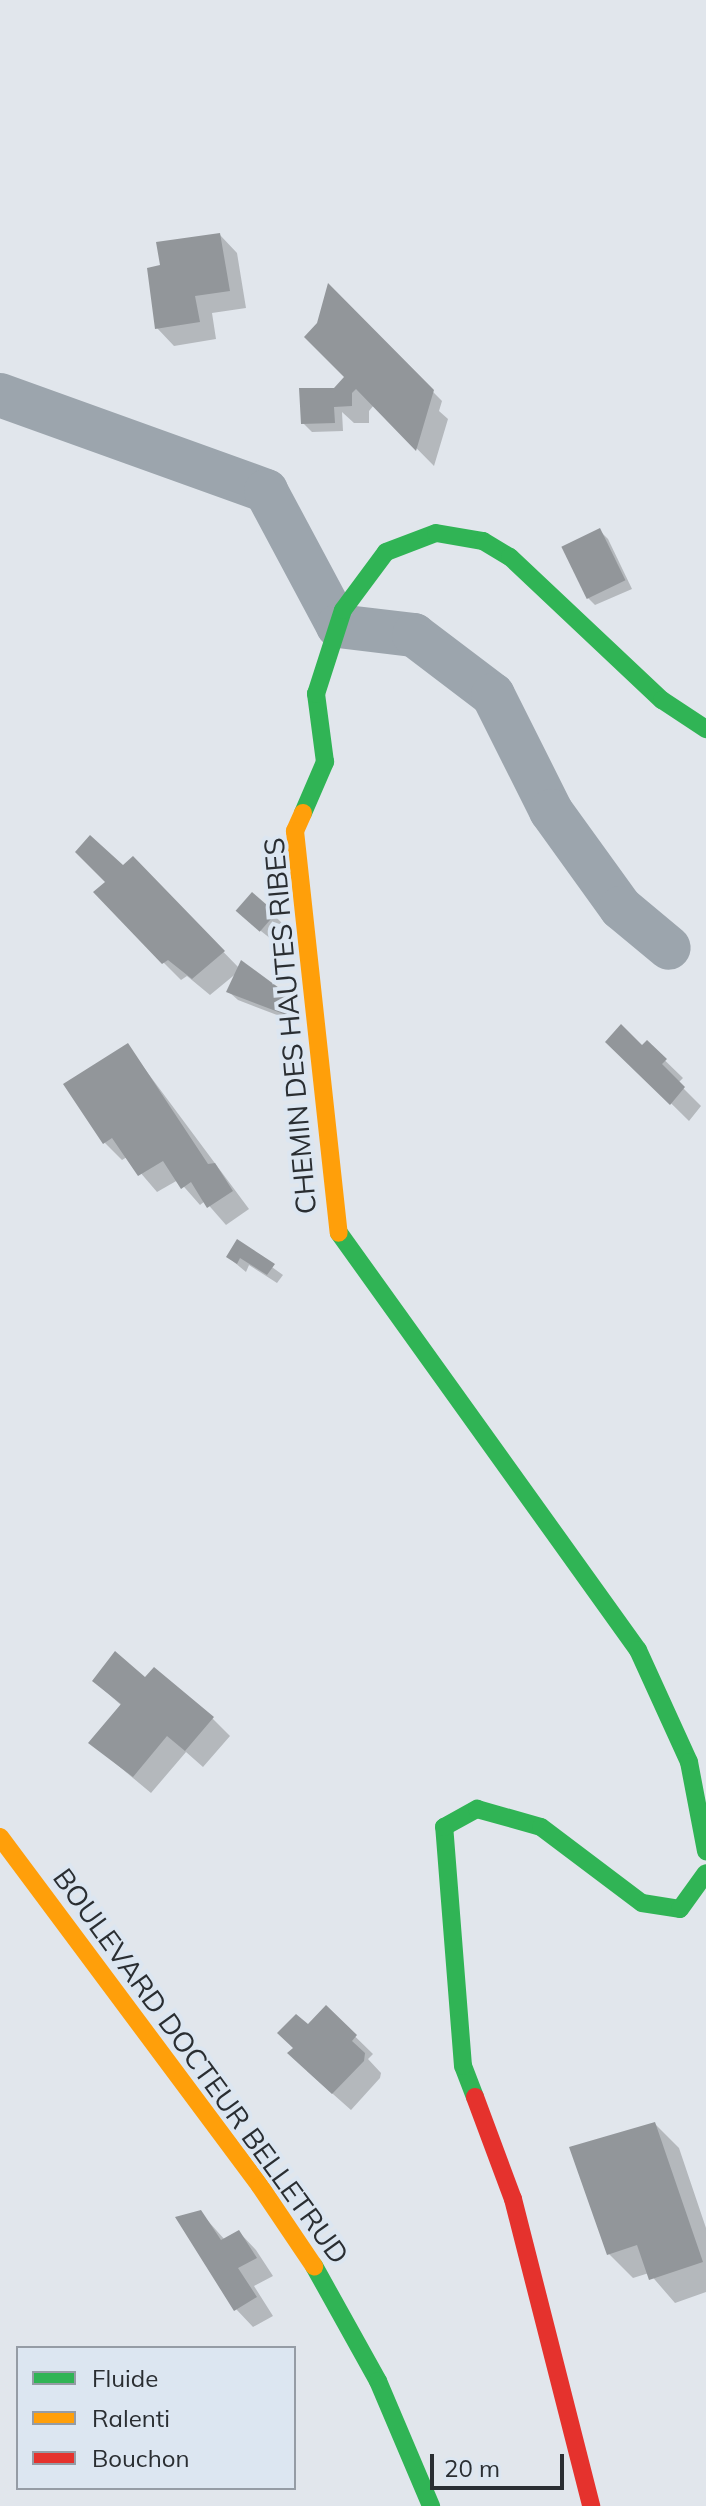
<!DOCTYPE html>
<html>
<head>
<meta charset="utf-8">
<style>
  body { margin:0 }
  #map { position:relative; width:706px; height:2506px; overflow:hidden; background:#e1e6ec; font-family:Mulish,sans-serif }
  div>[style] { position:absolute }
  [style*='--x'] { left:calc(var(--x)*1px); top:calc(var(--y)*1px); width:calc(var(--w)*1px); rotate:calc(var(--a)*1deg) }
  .shadow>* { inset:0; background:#0003 }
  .building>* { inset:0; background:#92969a; transform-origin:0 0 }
  .street>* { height:44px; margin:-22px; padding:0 22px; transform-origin:22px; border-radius:22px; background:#9ca5ad }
  .fast>* { height:18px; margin:-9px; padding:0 9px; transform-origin:9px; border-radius:9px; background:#30b455 }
  .slow>* { height:18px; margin:-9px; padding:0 9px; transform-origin:9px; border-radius:9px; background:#ff9f0a }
  .jam>* { height:18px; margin:-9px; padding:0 9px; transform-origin:9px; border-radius:9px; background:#e5322d }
  span { translate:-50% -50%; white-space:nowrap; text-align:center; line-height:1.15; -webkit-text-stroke:8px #dce6f1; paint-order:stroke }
  .street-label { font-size:28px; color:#2a2e32 }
  .legend { position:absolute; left:16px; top:2346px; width:280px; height:144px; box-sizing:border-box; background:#dce6f1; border:2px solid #959ca5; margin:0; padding:10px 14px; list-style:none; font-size:24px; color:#2a2e32 }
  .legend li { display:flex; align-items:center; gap:16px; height:40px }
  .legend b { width:40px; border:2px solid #959ca5 }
  .scale { position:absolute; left:430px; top:2454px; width:134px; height:36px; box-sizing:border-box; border:4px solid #2a2e32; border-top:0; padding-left:10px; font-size:24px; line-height:28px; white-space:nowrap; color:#2a2e32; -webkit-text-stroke:6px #dce6f1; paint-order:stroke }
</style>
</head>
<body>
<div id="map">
  <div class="shadow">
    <div style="clip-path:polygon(220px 235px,237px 253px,246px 308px,212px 313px,216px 339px,174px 346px,157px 328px,165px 268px)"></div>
    <div style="clip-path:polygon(329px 287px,442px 401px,439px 411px,448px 419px,434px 466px,374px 405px,369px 411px,369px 423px,354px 423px,342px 412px,343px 431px,312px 432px,303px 423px,347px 377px,319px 324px)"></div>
    <div style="clip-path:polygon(599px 530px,608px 539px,632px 589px,595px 605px,586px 596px)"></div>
    <div style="clip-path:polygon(133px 859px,240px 969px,293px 1000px,298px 1023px,238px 1000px,229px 992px,238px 972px,210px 995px,187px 976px,181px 980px,163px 962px,123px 868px)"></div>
    <div style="clip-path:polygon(253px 895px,283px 924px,271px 939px,247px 920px)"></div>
    <div style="clip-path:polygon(608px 1041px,642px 1047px,647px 1043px,683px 1078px,678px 1083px,701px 1106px,689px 1121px)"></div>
    <div style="clip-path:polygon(127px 1045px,249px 1209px,226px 1225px,205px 1201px,200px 1205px,178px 1180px,157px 1192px,127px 1157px,122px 1160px,105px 1143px)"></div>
    <div style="clip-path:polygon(237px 1242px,283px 1275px,277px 1283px,249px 1265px,246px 1272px,228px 1257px)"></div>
    <div style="clip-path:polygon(94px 1681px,159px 1693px,212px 1718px,230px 1736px,203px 1767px,186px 1752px,151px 1793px,91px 1743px,122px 1706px)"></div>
    <div style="clip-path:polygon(326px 2008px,373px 2054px,368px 2059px,381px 2073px,380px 2078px,351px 2110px,307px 2071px,308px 2027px)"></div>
    <div style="clip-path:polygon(655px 2124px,679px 2148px,706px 2228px,706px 2292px,675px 2303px,649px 2273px,633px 2278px,609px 2254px)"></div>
    <div style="clip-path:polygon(200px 2212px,225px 2240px,239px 2232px,256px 2250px,273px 2276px,254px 2286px,273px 2316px,253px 2327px,236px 2309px)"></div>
  </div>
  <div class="building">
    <div style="clip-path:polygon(220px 233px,230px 291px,195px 296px,200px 322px,155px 329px,147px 268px,160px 265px,156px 242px)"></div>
    <div style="clip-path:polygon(328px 283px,434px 390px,416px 451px,356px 389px,352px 393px,352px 406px,334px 407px,335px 423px,301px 424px,299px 388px,334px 388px,344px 377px,304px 337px,317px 323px)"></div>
    <div style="left:600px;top:528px;width:58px;height:43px;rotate:64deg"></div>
    <div style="clip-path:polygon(90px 835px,123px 865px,133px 856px,225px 951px,192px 979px,168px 960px,162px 964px,93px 892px,105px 882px,75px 852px)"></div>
    <div style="left:252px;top:892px;width:32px;height:25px;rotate:41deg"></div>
    <div style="clip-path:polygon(241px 960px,294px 999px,289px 1016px,226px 992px)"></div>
    <div style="clip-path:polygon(621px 1024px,642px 1045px,647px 1040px,667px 1059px,662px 1064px,685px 1087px,670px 1105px,605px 1042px)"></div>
    <div style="clip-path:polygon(128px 1043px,208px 1164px,215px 1163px,233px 1191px,207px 1208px,191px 1182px,181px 1189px,163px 1161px,138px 1176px,112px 1138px,103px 1144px,63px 1084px)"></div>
    <div style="clip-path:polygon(237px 1239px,275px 1264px,267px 1275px,240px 1258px,237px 1264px,226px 1257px)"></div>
    <div style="clip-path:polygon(115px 1651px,145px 1677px,154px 1667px,214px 1717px,185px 1751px,167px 1736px,133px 1777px,88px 1743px,121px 1704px,92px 1681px)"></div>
    <div style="clip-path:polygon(326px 2005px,357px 2035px,352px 2041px,365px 2053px,364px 2061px,332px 2094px,287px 2053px,293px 2048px,277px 2033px,296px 2014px,308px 2024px)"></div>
    <div style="clip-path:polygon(655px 2122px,703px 2262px,649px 2280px,637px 2245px,607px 2255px,569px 2147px)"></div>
    <div style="clip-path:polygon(201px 2210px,221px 2240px,239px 2230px,257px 2258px,238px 2268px,257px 2297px,234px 2311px,175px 2217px)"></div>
  </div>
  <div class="street">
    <div style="--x:0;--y:395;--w:283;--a:19.8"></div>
    <div style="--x:266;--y:491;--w:153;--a:61.9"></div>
    <div style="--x:338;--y:626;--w:77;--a:6.8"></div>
    <div style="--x:414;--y:635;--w:99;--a:37.2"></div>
    <div style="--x:493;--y:695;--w:130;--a:63.4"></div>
    <div style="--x:551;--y:811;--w:120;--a:54.2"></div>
    <div style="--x:621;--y:908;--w:62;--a:39.8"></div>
  </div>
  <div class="fast">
    <div style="--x:303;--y:813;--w:56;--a:-66.7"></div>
    <div style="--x:325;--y:762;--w:69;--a:-97.5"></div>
    <div style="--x:316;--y:694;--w:88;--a:-72.2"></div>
    <div style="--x:343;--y:610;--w:72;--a:-53.4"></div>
    <div style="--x:386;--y:552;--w:53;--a:-20.8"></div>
    <div style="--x:436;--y:533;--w:48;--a:9.7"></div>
    <div style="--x:483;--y:541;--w:31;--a:31"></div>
    <div style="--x:510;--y:557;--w:209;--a:43.3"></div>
    <div style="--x:662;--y:700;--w:53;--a:33.4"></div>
    <div style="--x:339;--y:1233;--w:513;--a:54.36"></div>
    <div style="--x:638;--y:1650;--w:123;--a:65.5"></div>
    <div style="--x:689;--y:1762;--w:91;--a:79.2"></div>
    <div style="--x:475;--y:2097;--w:33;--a:-111"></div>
    <div style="--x:463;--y:2066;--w:240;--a:-94.5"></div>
    <div style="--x:444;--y:1827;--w:38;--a:-29"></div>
    <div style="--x:477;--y:1809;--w:66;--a:15.7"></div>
    <div style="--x:541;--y:1827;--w:126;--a:37"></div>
    <div style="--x:642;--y:1903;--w:38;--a:9"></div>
    <div style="--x:680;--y:1909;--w:44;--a:-54.2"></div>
    <div style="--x:314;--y:2266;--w:132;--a:60.9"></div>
    <div style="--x:378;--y:2381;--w:136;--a:67"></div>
  </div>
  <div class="slow">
    <div style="--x:303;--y:813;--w:20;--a:114"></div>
    <div style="--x:295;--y:831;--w:404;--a:83.8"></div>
    <div style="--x:0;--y:1837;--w:435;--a:53.3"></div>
    <div style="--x:260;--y:2186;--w:97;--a:56"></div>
  </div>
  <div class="jam">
    <div style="--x:475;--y:2097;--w:109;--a:69.6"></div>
    <div style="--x:513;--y:2199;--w:317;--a:75.7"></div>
  </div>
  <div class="street-label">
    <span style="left:290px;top:1026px;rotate:-95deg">CHEMIN DES HAUTES RIBES</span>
    <span style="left:201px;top:2066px;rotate:54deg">BOULEVARD DOCTEUR BELLETRUD</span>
  </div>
  <ul class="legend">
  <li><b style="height:10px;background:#30b455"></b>Fluide</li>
  <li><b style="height:10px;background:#ff9f0a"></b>Ralenti</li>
  <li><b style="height:10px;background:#e5322d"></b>Bouchon</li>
  </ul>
  <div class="scale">20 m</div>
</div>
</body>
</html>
